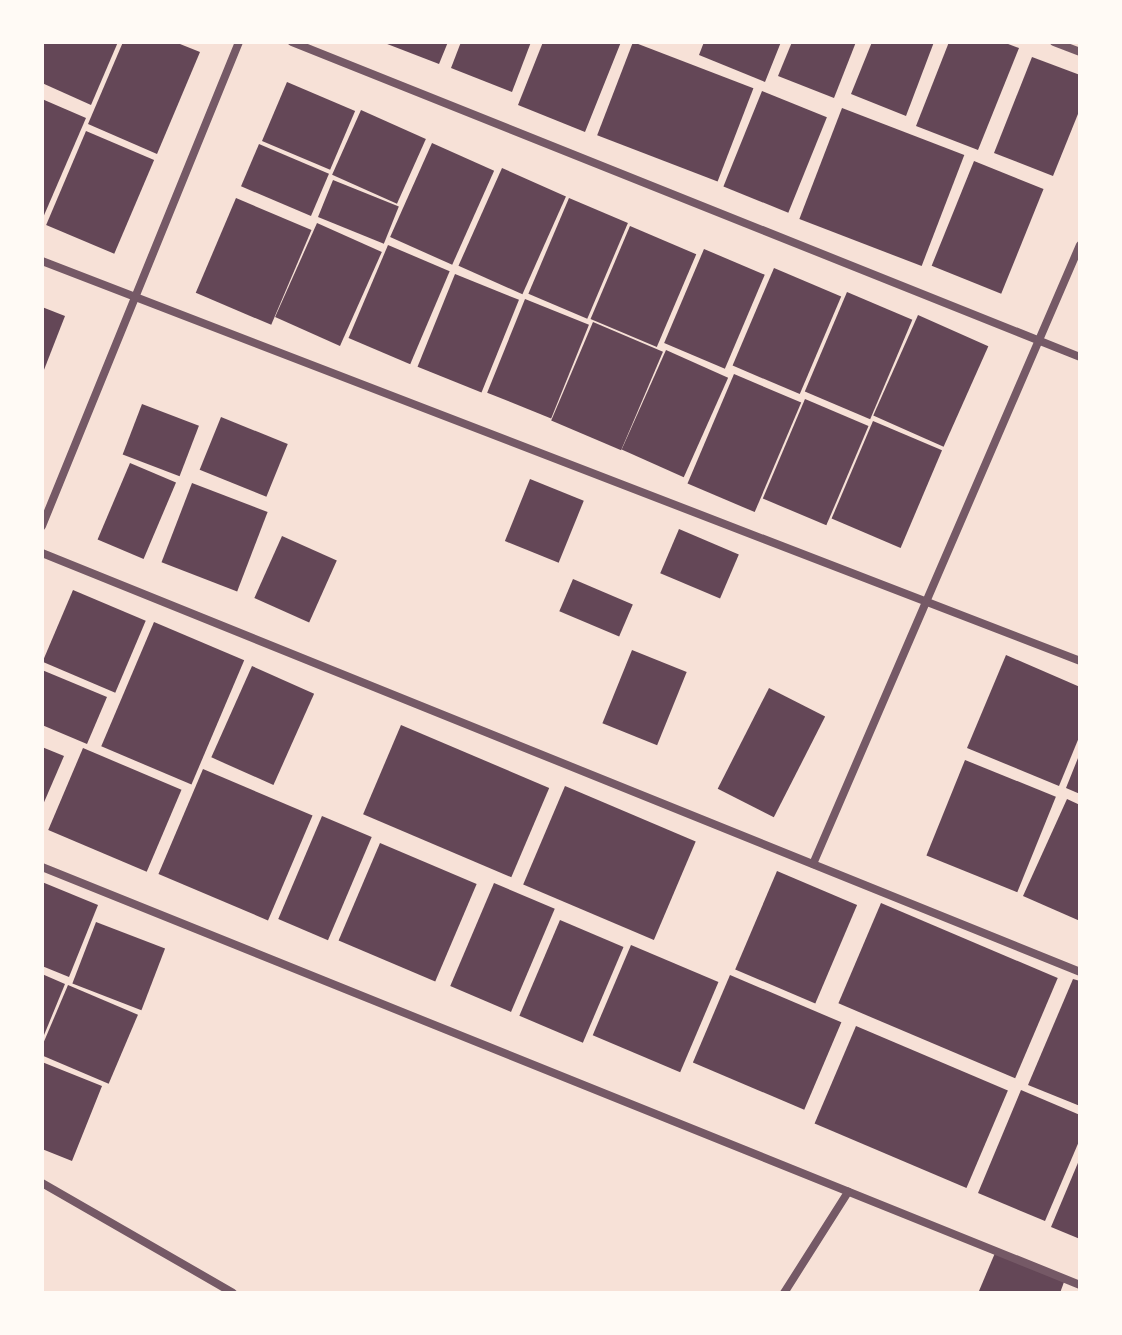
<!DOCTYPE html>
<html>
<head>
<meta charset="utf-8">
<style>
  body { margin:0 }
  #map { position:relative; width:1122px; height:1335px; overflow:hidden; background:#f7e1d7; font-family:Roboto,sans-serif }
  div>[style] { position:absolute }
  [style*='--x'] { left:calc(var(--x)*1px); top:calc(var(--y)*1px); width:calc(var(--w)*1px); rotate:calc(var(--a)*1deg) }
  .building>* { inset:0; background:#644757; transform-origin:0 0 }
  .minor>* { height:8px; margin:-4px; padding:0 4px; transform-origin:4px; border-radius:4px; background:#755966 }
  span { translate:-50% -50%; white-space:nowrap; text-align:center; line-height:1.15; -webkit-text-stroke:6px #fffaf5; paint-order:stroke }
  .frame { position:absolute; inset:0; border:44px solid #fffaf5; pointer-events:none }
</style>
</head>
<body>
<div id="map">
  <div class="building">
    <div style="clip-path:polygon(118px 42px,91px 105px,42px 83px,43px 42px)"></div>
    <div style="clip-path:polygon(123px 42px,175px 42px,200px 52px,157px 154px,88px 124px)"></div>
    <div style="clip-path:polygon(382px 42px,448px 42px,439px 64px)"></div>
    <div style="clip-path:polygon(461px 42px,531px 42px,512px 92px,451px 68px)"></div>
    <div style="clip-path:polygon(543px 42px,621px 42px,585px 132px,518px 105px)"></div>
    <div style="left:633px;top:42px;width:129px;height:100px;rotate:21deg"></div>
    <div style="clip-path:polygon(704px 42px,781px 42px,765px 82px,699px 55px)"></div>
    <div style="clip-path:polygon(792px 42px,856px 42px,834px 98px,778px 76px)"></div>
    <div style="clip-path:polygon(872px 42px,934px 42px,906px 116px,851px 94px)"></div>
    <div style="clip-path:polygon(949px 42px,1003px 42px,1019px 48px,978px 150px,916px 126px)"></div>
    <div style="clip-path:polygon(1032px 57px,1080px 75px,1080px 109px,1053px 176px,994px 153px)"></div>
    <div style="left:287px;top:82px;width:74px;height:64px;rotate:23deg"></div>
    <div style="left:762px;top:91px;width:70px;height:103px;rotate:22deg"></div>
    <div style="clip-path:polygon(42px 99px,86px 118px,42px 220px)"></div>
    <div style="left:842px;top:108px;width:131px;height:119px;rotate:21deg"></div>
    <div style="left:361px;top:110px;width:71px;height:71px;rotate:24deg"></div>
    <div style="left:86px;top:131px;width:74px;height:102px;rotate:23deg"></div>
    <div style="left:432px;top:143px;width:68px;height:103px;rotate:24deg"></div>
    <div style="left:259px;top:144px;width:76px;height:46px;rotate:23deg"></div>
    <div style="left:974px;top:161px;width:75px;height:113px;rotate:22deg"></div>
    <div style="left:502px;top:168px;width:70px;height:107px;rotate:24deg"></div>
    <div style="left:333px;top:180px;width:71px;height:40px;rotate:22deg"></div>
    <div style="left:236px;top:198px;width:82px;height:103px;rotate:23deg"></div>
    <div style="left:569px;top:198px;width:64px;height:104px;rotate:23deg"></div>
    <div style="left:317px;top:223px;width:71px;height:103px;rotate:24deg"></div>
    <div style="left:630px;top:226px;width:72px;height:101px;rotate:23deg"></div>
    <div style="left:388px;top:245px;width:67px;height:101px;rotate:23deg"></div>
    <div style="left:704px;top:249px;width:66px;height:102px;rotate:23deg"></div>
    <div style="left:774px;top:268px;width:73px;height:106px;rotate:23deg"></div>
    <div style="left:455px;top:274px;width:69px;height:100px;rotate:22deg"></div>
    <div style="left:847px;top:292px;width:71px;height:108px;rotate:23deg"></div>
    <div style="left:525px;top:299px;width:69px;height:101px;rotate:22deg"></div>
    <div style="clip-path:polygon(42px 307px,65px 316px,42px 375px)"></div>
    <div style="left:918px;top:315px;width:77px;height:110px;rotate:24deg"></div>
    <div style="left:593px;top:322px;width:76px;height:107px;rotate:23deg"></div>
    <div style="left:666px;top:350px;width:68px;height:109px;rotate:24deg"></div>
    <div style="left:734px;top:374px;width:73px;height:119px;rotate:23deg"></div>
    <div style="left:805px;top:399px;width:69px;height:108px;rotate:23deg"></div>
    <div style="left:142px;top:404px;width:61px;height:54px;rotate:21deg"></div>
    <div style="left:221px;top:417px;width:72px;height:57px;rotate:22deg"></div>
    <div style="left:873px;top:421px;width:75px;height:106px;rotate:23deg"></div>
    <div style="left:130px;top:463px;width:50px;height:83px;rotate:23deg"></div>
    <div style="left:530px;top:479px;width:58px;height:67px;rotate:22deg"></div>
    <div style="left:192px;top:483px;width:81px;height:85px;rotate:21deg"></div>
    <div style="left:679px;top:529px;width:65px;height:48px;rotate:23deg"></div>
    <div style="left:282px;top:536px;width:60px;height:68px;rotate:24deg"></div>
    <div style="left:573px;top:579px;width:65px;height:35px;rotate:23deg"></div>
    <div style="left:73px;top:590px;width:79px;height:78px;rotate:23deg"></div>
    <div style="left:154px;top:622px;width:98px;height:135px;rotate:23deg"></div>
    <div style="left:632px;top:650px;width:59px;height:79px;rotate:22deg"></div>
    <div style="clip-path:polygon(1006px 655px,1080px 687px,1080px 735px,1059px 786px,967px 748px)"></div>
    <div style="left:252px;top:666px;width:68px;height:100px;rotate:24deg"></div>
    <div style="clip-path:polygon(42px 670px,107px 697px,87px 744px,42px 725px)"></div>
    <div style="left:769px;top:688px;width:63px;height:113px;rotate:27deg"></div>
    <div style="left:401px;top:725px;width:161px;height:97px;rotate:23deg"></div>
    <div style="clip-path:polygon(42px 747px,64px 756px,42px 807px)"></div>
    <div style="left:83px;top:748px;width:107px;height:89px;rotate:23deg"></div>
    <div style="clip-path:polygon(1080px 753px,1080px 794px,1066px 788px)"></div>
    <div style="left:965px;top:760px;width:98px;height:103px;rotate:22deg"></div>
    <div style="left:203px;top:769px;width:119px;height:114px;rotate:23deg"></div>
    <div style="left:565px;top:786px;width:142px;height:107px;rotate:23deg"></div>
    <div style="clip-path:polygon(1067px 799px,1080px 805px,1080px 921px,1023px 896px)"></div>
    <div style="left:322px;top:816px;width:54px;height:112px;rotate:23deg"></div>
    <div style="left:380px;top:843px;width:105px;height:106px;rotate:23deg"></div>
    <div style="left:777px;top:871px;width:87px;height:107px;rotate:23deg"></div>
    <div style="clip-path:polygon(42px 882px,98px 905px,69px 977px,42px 966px)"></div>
    <div style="left:494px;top:883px;width:66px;height:112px;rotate:23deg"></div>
    <div style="left:881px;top:903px;width:192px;height:109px;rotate:23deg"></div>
    <div style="left:560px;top:920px;width:69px;height:104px;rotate:23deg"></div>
    <div style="left:96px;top:922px;width:74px;height:66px;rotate:21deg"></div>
    <div style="left:631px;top:945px;width:95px;height:98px;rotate:23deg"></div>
    <div style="clip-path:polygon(42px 974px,65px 984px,42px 1040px)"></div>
    <div style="left:730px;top:975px;width:121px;height:95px;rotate:23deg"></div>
    <div style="clip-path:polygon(1073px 979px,1080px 981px,1080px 1106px,1028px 1085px)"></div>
    <div style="left:68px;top:985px;width:76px;height:75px;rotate:23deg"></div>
    <div style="left:856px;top:1026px;width:165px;height:106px;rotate:23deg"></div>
    <div style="clip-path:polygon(42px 1062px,102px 1086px,72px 1161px,42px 1149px)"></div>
    <div style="clip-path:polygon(1021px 1090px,1080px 1115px,1080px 1139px,1045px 1221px,978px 1193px)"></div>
    <div style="clip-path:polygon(1080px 1158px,1080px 1239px,1051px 1227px)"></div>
    <div style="clip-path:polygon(995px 1253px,1064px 1282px,1060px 1293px,979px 1291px)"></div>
  </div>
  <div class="minor">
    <div style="--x:292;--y:42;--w:849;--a:21.79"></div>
    <div style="--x:1054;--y:42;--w:28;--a:21"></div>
    <div style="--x:42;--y:261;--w:1112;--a:21.07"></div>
    <div style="--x:42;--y:526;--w:523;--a:-67.85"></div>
    <div style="--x:42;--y:553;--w:1119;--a:21.98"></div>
    <div style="--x:813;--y:864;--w:674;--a:-66.67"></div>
    <div style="--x:42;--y:867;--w:1119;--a:21.93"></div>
    <div style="--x:42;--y:1183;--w:220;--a:29.9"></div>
    <div style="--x:784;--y:1293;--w:120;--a:-57.6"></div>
  </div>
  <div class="frame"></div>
</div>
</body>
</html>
